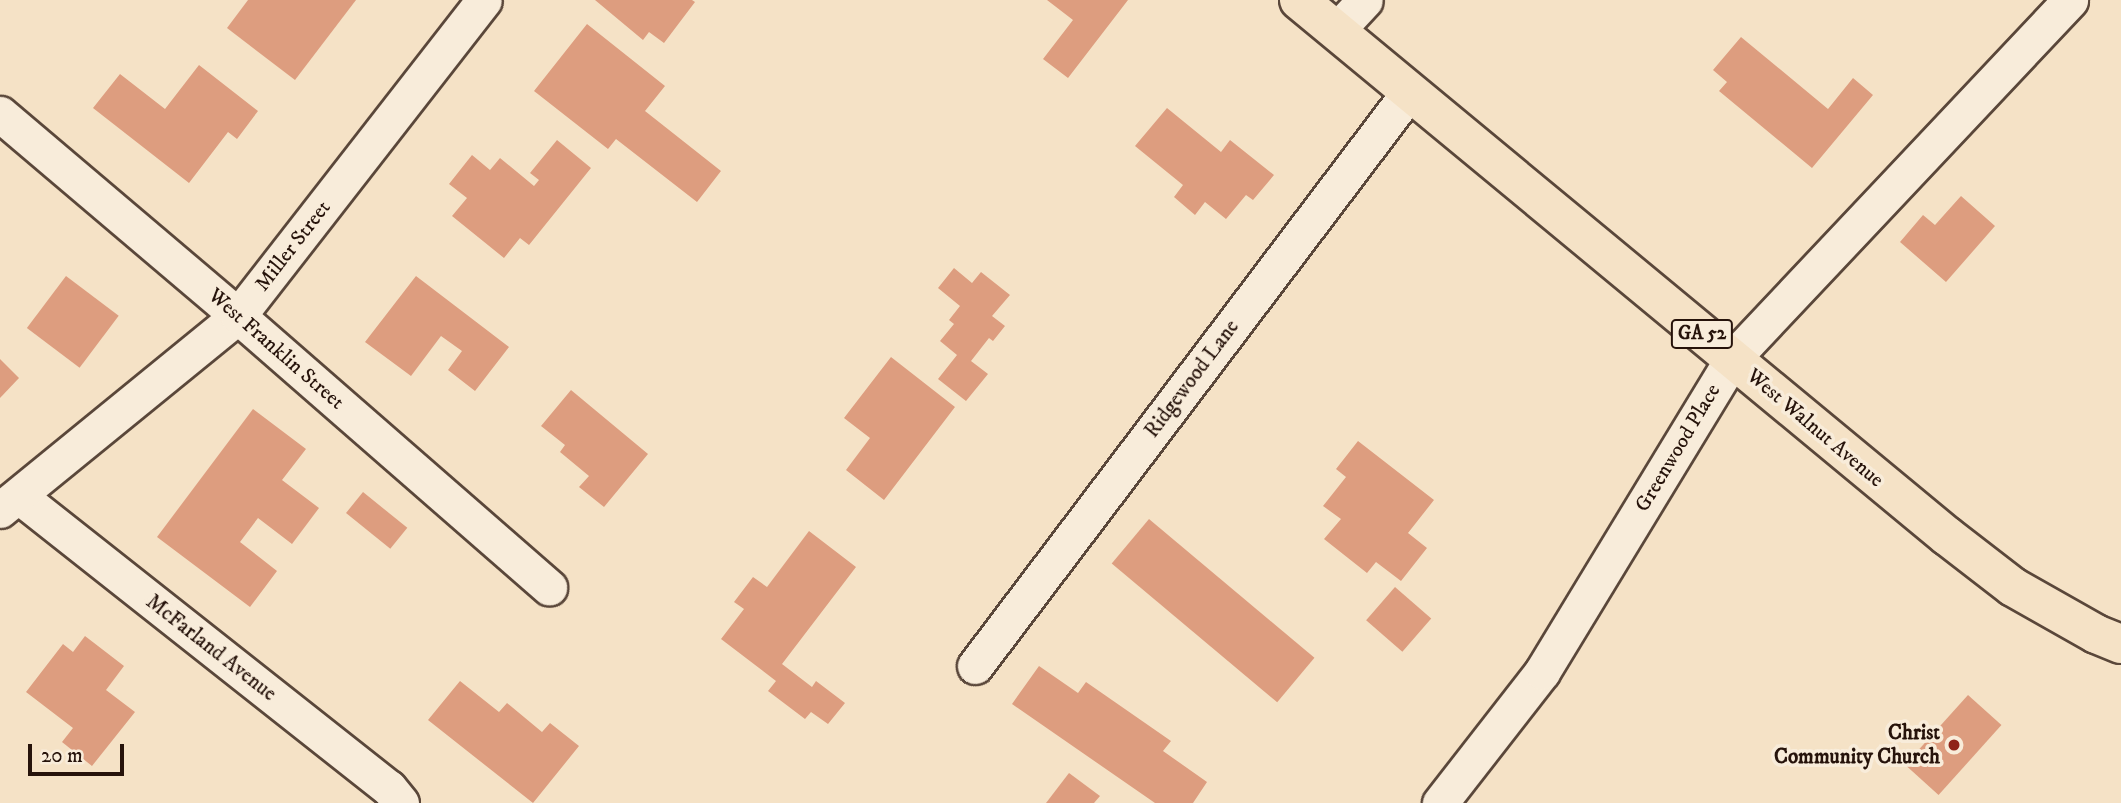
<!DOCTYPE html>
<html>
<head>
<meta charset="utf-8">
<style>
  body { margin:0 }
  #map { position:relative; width:2121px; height:803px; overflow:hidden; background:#f5e2c6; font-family:"IM FELL DW Pica",serif }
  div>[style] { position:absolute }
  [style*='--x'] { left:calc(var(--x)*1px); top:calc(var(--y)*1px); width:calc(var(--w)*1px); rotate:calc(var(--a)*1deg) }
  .building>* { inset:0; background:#dd9d7f; transform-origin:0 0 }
  .roads { filter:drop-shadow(2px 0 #5a473a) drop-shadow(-2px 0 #5a473a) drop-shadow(0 2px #5a473a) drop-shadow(0 -2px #5a473a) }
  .street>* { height:35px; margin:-17.5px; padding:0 17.5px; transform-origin:17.5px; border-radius:17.5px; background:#f8ecda }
  .primary>* { height:38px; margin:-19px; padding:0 19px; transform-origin:19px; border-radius:19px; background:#f5e2c6 }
  .dots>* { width:19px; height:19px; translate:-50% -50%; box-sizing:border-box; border:4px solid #f8ecda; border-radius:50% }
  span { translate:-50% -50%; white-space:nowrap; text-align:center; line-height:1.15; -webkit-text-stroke:7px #f8ecda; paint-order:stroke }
  .shield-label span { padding:2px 5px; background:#f8ecda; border:2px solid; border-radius:5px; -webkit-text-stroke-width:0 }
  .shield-label { font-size:19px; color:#26130b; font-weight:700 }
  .street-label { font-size:21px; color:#26130b }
  .poi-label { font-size:21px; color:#26130b; font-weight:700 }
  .right { translate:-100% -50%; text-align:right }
  .scale { position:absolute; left:28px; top:744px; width:96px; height:32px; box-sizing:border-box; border:4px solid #26130b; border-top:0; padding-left:9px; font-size:21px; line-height:24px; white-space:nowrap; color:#26130b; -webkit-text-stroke:5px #f8ecda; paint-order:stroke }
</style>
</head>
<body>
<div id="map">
  <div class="building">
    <div style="clip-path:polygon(248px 0,356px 0,295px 80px,227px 28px)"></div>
    <div style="clip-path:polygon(595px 0,692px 0,695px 2px,664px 43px,649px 32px,643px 40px)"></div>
    <div style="clip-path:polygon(1047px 0,1128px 0,1068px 78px,1043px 59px,1073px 20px)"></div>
    <div style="clip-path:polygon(587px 24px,665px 86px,645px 111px,721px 171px,697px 202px,616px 139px,608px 149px,534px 91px)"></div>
    <div style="clip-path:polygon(1741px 37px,1828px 109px,1853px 78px,1873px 95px,1812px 168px,1719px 91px,1727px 82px,1713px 70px)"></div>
    <div style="clip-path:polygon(199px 65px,258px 111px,237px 139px,228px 132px,189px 183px,93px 108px,120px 74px,165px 109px)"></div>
    <div style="clip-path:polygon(1167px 108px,1221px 152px,1230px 140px,1274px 175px,1253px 200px,1246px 195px,1226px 219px,1205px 202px,1195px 215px,1174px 197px,1183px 185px,1135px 146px)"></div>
    <div style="clip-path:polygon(557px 140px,591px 168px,529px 245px,520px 238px,504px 258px,452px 216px,467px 198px,449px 184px,472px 155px,490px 170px,500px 158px,534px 186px,539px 180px,530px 173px)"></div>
    <div style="clip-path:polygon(1961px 196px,1995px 226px,1946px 282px,1900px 242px,1923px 215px,1935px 225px)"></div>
    <div style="clip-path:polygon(954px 268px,972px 283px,981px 272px,1010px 295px,992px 316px,1005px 326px,993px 341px,989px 338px,971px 361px,988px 374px,966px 401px,938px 379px,957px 355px,940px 341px,954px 324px,949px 320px,960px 306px,938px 288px)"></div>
    <div style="left:66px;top:276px;width:66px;height:65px;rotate:37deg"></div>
    <div style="clip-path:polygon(416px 276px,509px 347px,475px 391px,448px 370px,462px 351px,441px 336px,411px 376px,365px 342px)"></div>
    <div style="clip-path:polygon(891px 357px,955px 407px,884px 500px,846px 470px,870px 438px,844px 418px)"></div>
    <div style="clip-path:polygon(0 359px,19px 378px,0 398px)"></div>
    <div style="clip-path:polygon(571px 390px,648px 454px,604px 507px,579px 487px,589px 476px,560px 452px,565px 445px,541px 426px)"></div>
    <div style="clip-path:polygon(253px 409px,306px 449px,282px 480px,319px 508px,292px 544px,258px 518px,240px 542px,277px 571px,250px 607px,157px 537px)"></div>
    <div style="clip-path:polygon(1358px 441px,1434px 500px,1408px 533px,1427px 548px,1401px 581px,1376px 562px,1367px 573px,1324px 539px,1341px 519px,1323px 506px,1346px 477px,1336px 469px)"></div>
    <div style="left:363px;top:492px;width:57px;height:27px;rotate:39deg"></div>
    <div style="left:1149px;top:519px;width:216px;height:58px;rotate:40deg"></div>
    <div style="clip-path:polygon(809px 531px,856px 567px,782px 664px,812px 687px,816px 681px,845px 703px,828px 724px,811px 712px,805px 719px,768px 691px,776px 681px,721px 639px,744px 609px,734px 602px,753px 577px,767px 587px)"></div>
    <div style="left:1395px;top:587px;width:48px;height:44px;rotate:41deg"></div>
    <div style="clip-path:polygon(85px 636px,124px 666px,106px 690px,135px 712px,92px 766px,62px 742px,73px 728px,26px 692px,63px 644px,73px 652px)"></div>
    <div style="clip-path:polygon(1039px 666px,1078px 693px,1086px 682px,1171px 741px,1163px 751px,1207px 782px,1193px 803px,1155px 803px,1012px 704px)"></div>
    <div style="clip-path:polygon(460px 681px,499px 712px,507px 703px,542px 732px,550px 723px,579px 746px,533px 803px,428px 720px)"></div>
    <div style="left:1968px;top:695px;width:45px;height:94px;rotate:42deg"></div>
    <div style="clip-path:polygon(1069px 773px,1100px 796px,1094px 803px,1046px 803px)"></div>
  </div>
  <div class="roads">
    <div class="street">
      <div style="--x:1336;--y:31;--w:42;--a:-46.9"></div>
      <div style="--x:0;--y:114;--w:312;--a:40.3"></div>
      <div style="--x:238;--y:316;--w:413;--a:41.1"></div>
      <div style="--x:19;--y:496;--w:471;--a:38.3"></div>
      <div style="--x:389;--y:788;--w:19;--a:51"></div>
      <div style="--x:0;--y:510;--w:307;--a:-39.2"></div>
      <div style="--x:238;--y:316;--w:400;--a:-52.1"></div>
      <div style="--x:975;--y:666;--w:721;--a:-52.89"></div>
      <div style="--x:1440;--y:803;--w:166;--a:-52.1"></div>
      <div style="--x:1542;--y:672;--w:366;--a:-58.7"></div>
      <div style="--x:1732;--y:359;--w:493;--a:-46.7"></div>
    </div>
    <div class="primary">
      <div style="--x:1299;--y:0;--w:841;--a:39.6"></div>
      <div style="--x:1947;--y:536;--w:83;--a:37.7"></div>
      <div style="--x:2013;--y:587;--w:95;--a:29.5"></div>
      <div style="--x:2096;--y:634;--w:27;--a:22"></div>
    </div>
  </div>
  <div class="dots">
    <div style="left:1954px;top:745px;background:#8f2418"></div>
  </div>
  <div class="shield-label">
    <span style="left:1702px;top:334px">GA 52</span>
  </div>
  <div class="street-label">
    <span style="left:293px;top:246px;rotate:-52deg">Miller Street</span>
    <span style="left:276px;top:349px;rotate:41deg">West Franklin Street</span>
    <span style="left:1192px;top:379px;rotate:-53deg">Ridgewood Lane</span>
    <span style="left:1815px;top:428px;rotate:40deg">West Walnut Avenue</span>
    <span style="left:1678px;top:448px;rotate:-59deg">Greenwood Place</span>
    <span style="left:211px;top:648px;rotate:38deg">McFarland Avenue</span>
  </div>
  <div class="poi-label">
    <span class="right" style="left:1940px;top:745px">Christ<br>Community Church</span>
  </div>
  <div class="scale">20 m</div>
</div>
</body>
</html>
